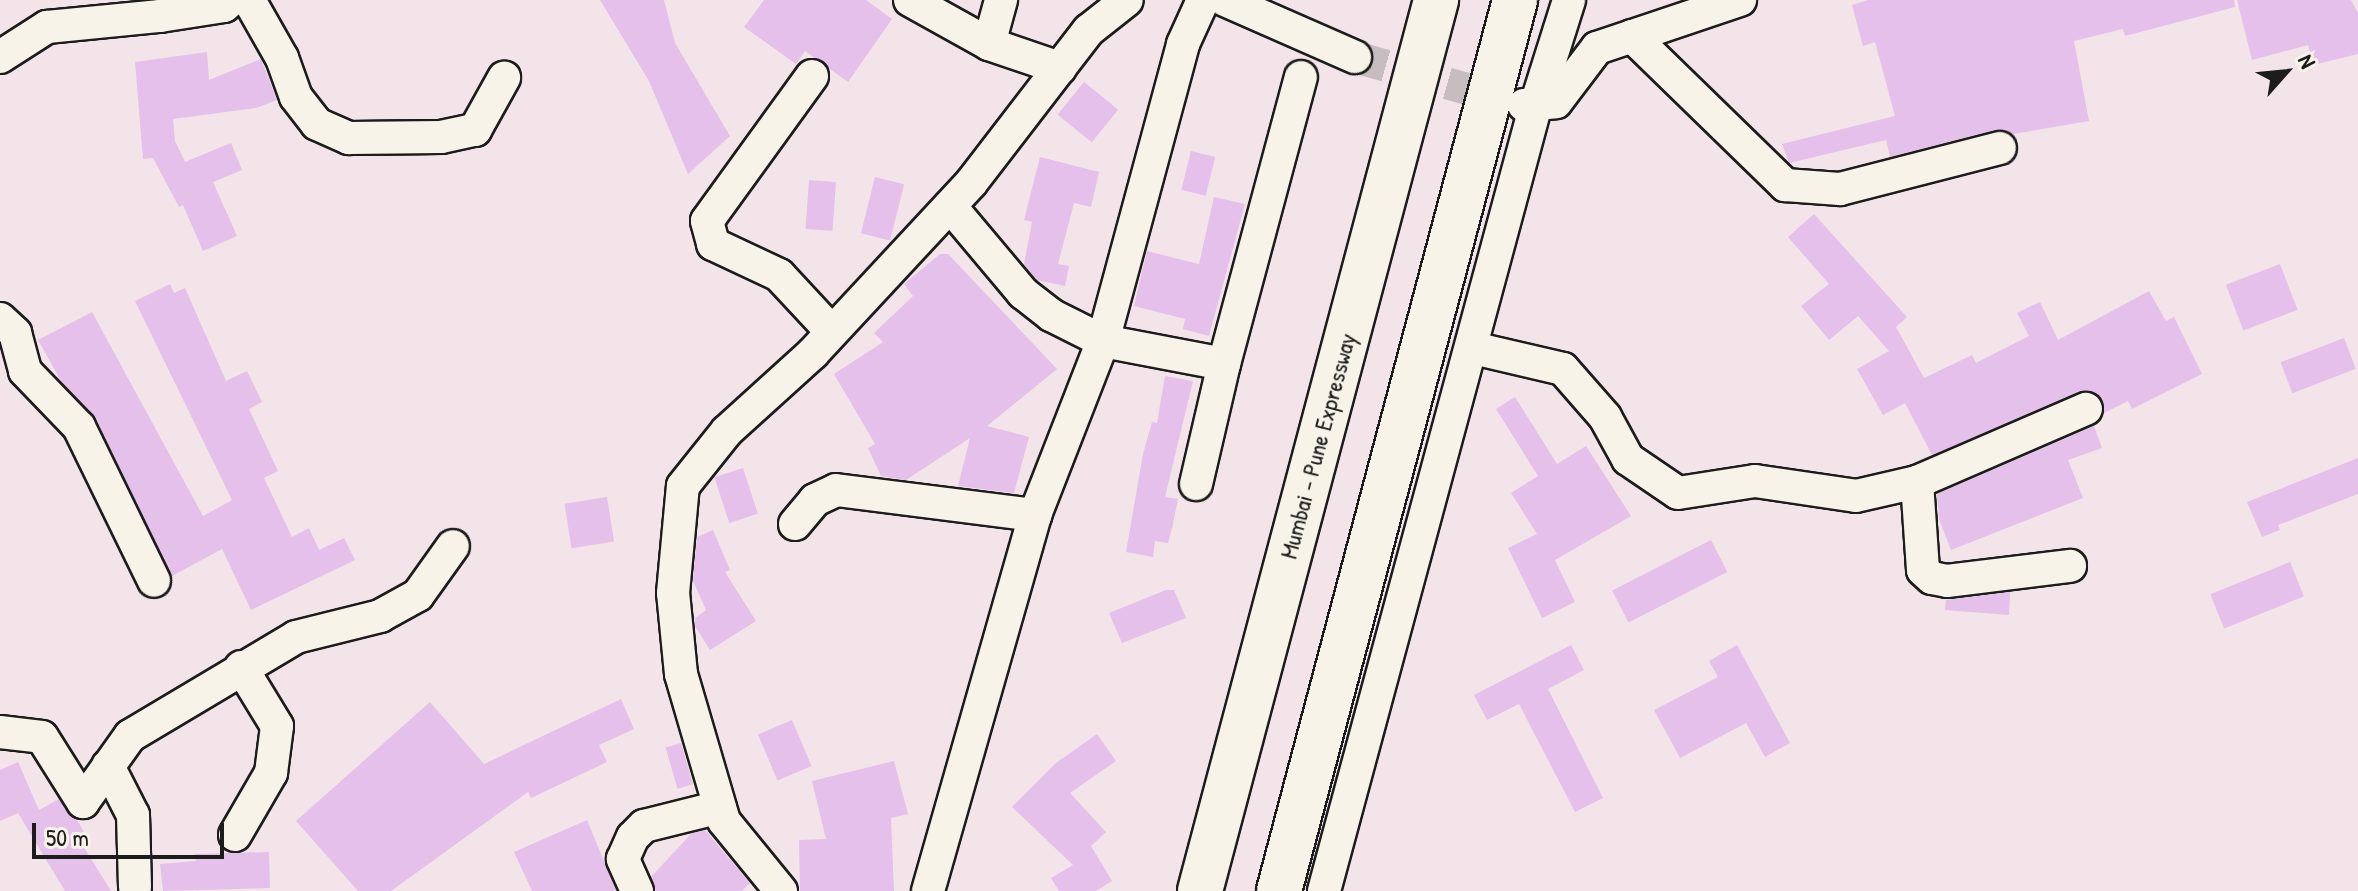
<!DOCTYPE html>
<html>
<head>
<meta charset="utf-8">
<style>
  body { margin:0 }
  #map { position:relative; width:2358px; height:891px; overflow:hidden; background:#f2e4e9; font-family:"Patrick Hand",sans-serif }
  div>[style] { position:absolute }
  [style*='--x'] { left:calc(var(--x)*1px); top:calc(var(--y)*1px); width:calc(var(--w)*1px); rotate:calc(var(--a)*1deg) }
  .building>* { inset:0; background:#e5c0ea; transform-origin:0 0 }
  .minor-tunnel>* { height:32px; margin-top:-16px; transform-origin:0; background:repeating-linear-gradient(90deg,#c7bcc0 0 32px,transparent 0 48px) }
  .roads { filter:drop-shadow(2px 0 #1c1c1c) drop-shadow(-2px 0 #1c1c1c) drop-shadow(0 2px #1c1c1c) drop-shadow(0 -2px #1c1c1c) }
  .minor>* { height:32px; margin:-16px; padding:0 16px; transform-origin:16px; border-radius:16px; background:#f7f3e8 }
  .highway>* { height:44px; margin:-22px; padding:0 22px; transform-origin:22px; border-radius:22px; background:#f7f3e8 }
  span { translate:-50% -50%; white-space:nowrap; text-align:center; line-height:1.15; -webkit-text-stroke:7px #f7f3e8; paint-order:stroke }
  .street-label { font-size:24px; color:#1c1c1c }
  .north { position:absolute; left:2246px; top:32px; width:80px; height:80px; -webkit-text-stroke:6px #f7f3e8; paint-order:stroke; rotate:63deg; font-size:22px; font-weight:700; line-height:32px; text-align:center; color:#1c1c1c }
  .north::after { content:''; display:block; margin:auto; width:28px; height:36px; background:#1c1c1c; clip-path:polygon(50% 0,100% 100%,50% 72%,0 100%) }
  .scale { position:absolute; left:32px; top:823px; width:192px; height:36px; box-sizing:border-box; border:4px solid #1c1c1c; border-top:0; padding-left:10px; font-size:24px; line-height:28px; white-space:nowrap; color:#1c1c1c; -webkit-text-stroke:6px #f7f3e8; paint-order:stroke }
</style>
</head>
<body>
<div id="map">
  <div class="building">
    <div style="clip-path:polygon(600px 0,664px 0,675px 43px,730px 136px,688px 174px,649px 81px)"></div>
    <div style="clip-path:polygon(764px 0,866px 0,892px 19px,848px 82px,805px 51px,796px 64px,744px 27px)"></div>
    <div style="clip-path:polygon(1868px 0,2234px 0,2235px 7px,2125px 36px,2123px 29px,2074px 41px,2089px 121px,2013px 134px,1995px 130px,1890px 157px,1886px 140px,1789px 163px,1782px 144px,1895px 116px,1875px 42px,1863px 46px,1852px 5px)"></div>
    <div style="clip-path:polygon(2237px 0,2351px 0,2358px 13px,2358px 54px,2313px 65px,2308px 45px,2252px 60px)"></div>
    <div style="clip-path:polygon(207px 52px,209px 80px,261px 59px,277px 100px,256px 108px,173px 119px,175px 141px,185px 162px,231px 143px,242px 170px,213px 182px,237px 236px,203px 251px,183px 205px,179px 207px,153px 158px,143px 159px,135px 62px)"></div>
    <div style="left:1084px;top:82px;width:44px;height:42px;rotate:39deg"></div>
    <div style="left:1191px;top:151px;width:25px;height:40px;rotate:14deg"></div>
    <div style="clip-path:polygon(1040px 157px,1099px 172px,1091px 207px,1074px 203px,1058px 264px,1069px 266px,1065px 286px,1037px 280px,1024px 264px,1032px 222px,1024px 220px)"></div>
    <div style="left:875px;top:177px;width:30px;height:58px;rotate:14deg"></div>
    <div style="left:809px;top:180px;width:27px;height:49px;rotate:4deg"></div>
    <div style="clip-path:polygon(1214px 197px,1245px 204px,1209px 336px,1183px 329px,1185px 319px,1134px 306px,1147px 251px,1199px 264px)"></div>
    <div style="clip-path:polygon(1814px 214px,1907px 317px,1896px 327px,1924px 378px,1972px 355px,1976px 363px,2029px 336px,2017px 313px,2040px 302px,2058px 340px,2149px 291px,2166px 321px,2174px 317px,2202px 374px,2132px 409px,2128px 401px,2104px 413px,2098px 394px,2078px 392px,1932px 455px,1905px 403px,1883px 415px,1857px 369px,1889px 351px,1858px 316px,1829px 340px,1801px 306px,1829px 284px,1788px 237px)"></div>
    <div style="clip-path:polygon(940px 254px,948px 254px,1057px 369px,987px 426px,1029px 437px,1014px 493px,958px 486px,970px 438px,906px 480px,881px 476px,868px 448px,875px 444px,834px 374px,883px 342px,874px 333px,913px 296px,904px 284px)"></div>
    <div style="left:2280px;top:264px;width:49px;height:58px;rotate:69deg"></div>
    <div style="clip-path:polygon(170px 284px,174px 293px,185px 288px,226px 381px,247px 371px,262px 402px,249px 409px,278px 471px,264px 478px,292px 537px,309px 528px,319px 550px,344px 538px,355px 560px,251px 610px,222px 549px,172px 576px,96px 419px,61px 381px,38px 340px,92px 312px,203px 516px,232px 500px,135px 301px)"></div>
    <div style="left:2344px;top:338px;width:33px;height:68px;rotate:69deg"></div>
    <div style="clip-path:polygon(1165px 376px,1193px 381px,1165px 497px,1178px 499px,1173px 524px,1168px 543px,1155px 541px,1153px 557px,1126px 552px,1143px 454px,1152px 422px,1157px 423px)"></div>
    <div style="clip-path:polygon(1515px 397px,1557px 464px,1586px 446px,1631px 516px,1555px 560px,1575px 602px,1542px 618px,1508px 548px,1537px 534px,1511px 493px,1538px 476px,1496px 409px)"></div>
    <div style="clip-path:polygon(2094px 426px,2102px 448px,2068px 460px,2083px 498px,1951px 550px,1939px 519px,1937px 494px)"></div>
    <div style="clip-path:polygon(2358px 458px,2358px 494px,2278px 525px,2280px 530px,2262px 537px,2247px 502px)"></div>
    <div style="left:743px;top:468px;width:48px;height:30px;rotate:72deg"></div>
    <div style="left:607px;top:497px;width:45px;height:43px;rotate:81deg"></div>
    <div style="clip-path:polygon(713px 530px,730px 570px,725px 572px,756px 621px,710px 650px,695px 626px,695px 618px,706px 610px,693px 581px,697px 537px)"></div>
    <div style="left:1711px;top:540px;width:36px;height:111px;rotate:63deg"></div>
    <div style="left:2290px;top:562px;width:37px;height:86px;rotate:68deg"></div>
    <div style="clip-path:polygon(1166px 590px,1174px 590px,1186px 618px,1122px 643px,1109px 613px)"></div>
    <div style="clip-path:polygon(2010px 592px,2009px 615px,1945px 610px,1946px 600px)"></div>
    <div style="clip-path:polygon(1571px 645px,1584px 670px,1548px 689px,1603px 798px,1575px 812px,1519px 704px,1487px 720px,1474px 695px)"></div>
    <div style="clip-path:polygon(1737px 645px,1790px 743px,1765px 757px,1746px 723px,1680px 758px,1654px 710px,1718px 677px,1709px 661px)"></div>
    <div style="clip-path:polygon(621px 699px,634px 729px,599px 745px,607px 762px,531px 798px,528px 792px,391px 891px,358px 891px,296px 821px,430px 702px,484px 764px)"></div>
    <div style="left:792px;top:720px;width:50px;height:37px;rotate:67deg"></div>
    <div style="clip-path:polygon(1097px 734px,1116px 761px,1070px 793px,1106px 832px,1091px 846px,1112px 881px,1096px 891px,1059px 891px,1051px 878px,1073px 865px,1012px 807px,1056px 763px)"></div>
    <div style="left:681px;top:743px;width:43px;height:16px;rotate:74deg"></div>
    <div style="clip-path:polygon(894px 761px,908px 814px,891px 818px,894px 891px,800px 891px,799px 840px,826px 839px,812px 781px)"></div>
    <div style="clip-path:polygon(18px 762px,39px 810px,59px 799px,77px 820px,87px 837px,80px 841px,111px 891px,65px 891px,18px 813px,0 821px,0 770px)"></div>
    <div style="clip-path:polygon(587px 820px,616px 891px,532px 891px,514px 852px)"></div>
    <div style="clip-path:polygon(705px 830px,750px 883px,742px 891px,656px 891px,651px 877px,691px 834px)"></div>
    <div style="clip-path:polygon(269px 852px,270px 888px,163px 891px,160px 864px,196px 861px,195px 854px)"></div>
  </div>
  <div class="minor-tunnel">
    <div style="--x:1355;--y:57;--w:160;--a:15.9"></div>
  </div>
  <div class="roads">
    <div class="minor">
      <div style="--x:249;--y:0;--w:67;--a:60.4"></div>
      <div style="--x:282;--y:58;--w:41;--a:70.3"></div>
      <div style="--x:296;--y:97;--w:34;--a:52"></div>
      <div style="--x:317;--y:124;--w:35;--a:24"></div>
      <div style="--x:349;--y:138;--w:92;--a:-0.6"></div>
      <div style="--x:441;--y:137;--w:35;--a:-12"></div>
      <div style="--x:475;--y:130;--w:60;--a:-60.9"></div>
      <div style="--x:910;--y:0;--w:90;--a:29.1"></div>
      <div style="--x:989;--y:44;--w:75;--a:18.7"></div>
      <div style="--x:1225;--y:0;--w:142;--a:23.7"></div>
      <div style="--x:1632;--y:36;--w:214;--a:44.2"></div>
      <div style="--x:1785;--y:185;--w:55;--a:4.2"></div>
      <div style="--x:1840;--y:189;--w:165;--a:-14.4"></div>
      <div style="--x:989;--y:44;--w:46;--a:-74.7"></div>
      <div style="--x:0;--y:57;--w:56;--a:-32.6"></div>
      <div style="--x:47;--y:27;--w:114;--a:-5.6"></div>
      <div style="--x:160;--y:16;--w:65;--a:-8.9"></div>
      <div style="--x:224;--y:6;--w:9;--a:-41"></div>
      <div style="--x:812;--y:76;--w:179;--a:125.9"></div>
      <div style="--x:707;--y:221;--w:24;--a:75"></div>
      <div style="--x:713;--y:244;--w:73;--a:25.2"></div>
      <div style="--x:779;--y:275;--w:76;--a:47.1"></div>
      <div style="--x:1524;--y:105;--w:32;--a:-5"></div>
      <div style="--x:1556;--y:102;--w:68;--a:-52.8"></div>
      <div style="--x:1597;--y:48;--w:151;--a:-18.6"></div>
      <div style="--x:950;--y:206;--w:114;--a:50"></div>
      <div style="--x:1023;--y:293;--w:36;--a:38"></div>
      <div style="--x:1051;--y:315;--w:58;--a:26.6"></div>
      <div style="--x:1103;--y:341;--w:123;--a:10.8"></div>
      <div style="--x:1224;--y:364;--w:297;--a:-75"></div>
      <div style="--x:0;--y:319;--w:21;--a:43"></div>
      <div style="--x:15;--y:333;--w:39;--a:75"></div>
      <div style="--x:25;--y:371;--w:78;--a:46"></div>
      <div style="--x:79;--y:427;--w:171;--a:64"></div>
      <div style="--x:1473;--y:348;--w:92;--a:13.1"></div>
      <div style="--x:1563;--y:369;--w:64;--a:48.8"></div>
      <div style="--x:1605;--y:417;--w:48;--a:61.3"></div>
      <div style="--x:1628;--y:459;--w:60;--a:34.2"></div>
      <div style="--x:1678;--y:493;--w:78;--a:-8.9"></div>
      <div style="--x:1755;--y:481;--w:102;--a:8.4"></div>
      <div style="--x:1856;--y:496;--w:63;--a:-12.9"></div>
      <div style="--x:1917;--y:482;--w:88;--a:86.1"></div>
      <div style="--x:1923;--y:570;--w:12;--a:42"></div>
      <div style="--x:1932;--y:578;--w:15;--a:11"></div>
      <div style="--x:1947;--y:581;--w:124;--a:-7"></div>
      <div style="--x:1917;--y:482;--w:184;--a:-23.4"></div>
      <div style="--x:1196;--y:484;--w:123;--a:-76.9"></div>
      <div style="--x:795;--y:524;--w:31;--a:-50"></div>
      <div style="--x:815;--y:500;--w:23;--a:-25"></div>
      <div style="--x:836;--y:490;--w:201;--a:7.2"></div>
      <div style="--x:0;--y:732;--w:42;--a:6.8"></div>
      <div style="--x:42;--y:737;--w:77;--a:57.8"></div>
      <div style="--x:83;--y:802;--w:81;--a:-54.5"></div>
      <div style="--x:130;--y:736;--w:193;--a:-30.8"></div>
      <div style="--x:296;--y:637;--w:87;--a:-14"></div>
      <div style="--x:380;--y:616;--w:43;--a:-28.9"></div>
      <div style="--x:418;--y:595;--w:60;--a:-54.5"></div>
      <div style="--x:108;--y:766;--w:55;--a:63"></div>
      <div style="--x:133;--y:815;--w:72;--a:88.4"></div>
      <div style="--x:235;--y:835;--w:72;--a:-59.9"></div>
      <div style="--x:271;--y:773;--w:47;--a:-82.7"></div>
      <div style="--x:277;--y:726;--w:69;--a:-121.4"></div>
      <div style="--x:637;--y:891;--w:35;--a:-114"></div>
      <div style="--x:623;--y:859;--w:24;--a:-66"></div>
      <div style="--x:633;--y:837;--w:16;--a:-45"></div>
      <div style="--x:644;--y:826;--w:78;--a:-14"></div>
      <div style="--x:781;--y:891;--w:90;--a:-129.2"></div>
      <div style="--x:724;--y:821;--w:153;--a:-106.3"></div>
      <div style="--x:681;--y:674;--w:81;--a:-95.6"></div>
      <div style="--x:673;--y:593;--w:107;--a:-84.7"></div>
      <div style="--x:683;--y:486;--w:70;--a:-51.3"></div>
      <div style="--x:727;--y:431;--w:116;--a:-42.2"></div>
      <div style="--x:813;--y:353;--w:232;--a:-47.1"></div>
      <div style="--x:971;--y:183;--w:193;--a:-52.4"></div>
      <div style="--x:1089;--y:30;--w:48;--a:-38.3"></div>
      <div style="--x:928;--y:891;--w:391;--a:-74.1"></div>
      <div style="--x:1035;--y:515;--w:187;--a:-68.7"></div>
      <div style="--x:1103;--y:341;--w:308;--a:-74.9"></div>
      <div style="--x:1183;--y:44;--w:48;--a:-65.6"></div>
      <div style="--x:1324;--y:891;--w:811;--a:-74.92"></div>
      <div style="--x:1535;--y:108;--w:113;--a:-72.5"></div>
    </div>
    <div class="highway">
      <div style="--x:1200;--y:891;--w:922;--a:-75.16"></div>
      <div style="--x:1279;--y:891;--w:922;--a:-75.16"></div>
    </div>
  </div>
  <div class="street-label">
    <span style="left:1318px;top:446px;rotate:-75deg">Mumbai - Pune Expressway</span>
  </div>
  <div class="north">N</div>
  <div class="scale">50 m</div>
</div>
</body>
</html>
